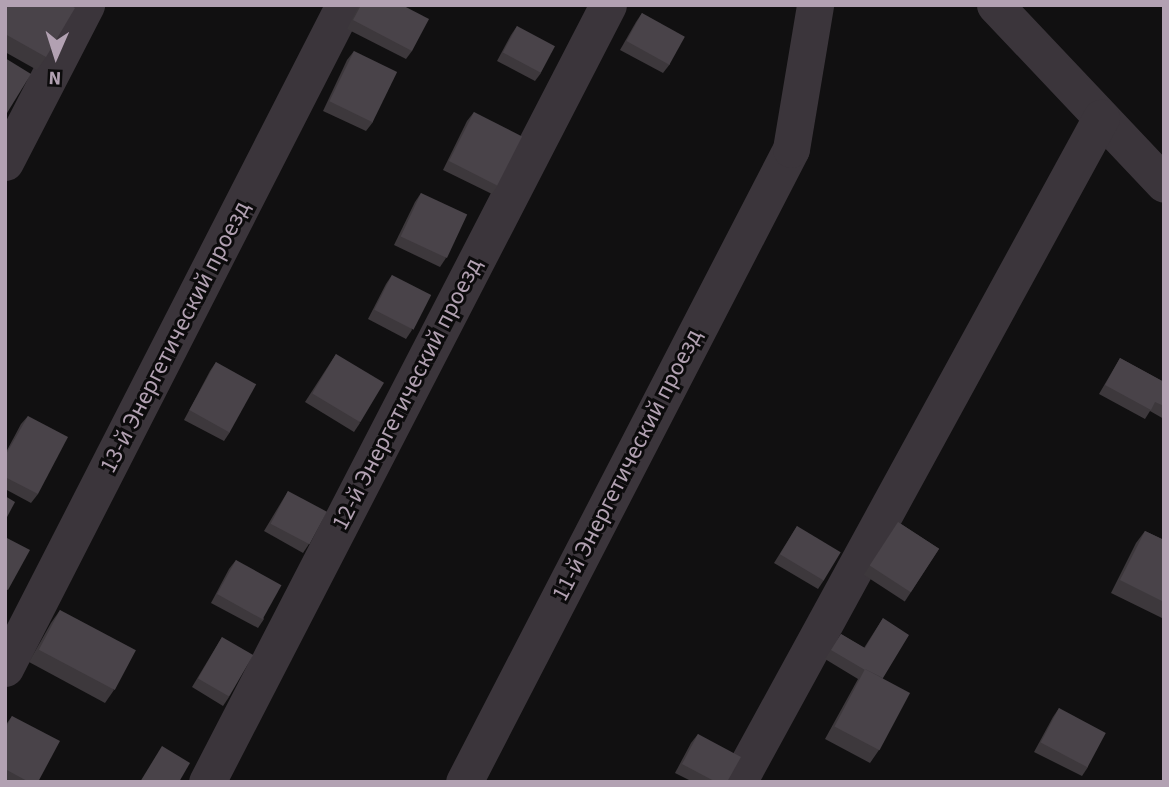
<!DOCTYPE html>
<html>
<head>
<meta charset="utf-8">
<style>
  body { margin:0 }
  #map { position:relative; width:1169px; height:787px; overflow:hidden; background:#111011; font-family:"Source Sans 3",sans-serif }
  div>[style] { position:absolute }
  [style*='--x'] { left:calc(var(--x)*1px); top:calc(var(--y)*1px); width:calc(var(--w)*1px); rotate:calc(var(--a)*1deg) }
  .minor>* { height:37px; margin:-18.5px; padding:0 18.5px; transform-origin:18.5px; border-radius:18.5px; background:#3b353b }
  .wall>* { inset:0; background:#3d383c; transform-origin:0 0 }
  .building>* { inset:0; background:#494349; transform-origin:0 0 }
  span { translate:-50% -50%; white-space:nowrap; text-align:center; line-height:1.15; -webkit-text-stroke:6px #0c0b0c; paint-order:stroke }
  .street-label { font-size:24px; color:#b2a1b2 }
  .frame { position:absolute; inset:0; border:7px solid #b2a1b2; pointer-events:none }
  .north { position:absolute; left:21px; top:21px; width:70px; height:70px; -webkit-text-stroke:5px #0c0b0c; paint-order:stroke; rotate:183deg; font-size:19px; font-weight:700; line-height:28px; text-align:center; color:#b2a1b2 }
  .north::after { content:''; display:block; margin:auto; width:24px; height:32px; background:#b2a1b2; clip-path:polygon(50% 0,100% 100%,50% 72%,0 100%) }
</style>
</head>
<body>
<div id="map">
  <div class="minor">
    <div style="--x:995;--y:5;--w:246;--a:46.6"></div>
    <div style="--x:5;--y:162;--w:177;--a:-62.7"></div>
    <div style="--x:5;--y:668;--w:745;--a:-62.92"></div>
    <div style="--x:207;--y:782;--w:874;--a:-62.7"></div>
    <div style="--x:464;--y:782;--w:712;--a:-62.68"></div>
    <div style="--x:791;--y:149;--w:146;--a:-80.5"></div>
    <div style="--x:738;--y:782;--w:757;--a:-61.34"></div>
  </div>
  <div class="wall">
    <div style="clip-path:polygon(5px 5px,46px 57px,37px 70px,5px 52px)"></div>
    <div style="clip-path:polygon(359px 5px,402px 5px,412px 51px,406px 59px,347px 29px)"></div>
    <div style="clip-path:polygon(642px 13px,670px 64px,663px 73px,620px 50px,636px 22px)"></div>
    <div style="clip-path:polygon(517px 26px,541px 73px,535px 81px,497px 61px,511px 35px)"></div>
    <div style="clip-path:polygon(354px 51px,373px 122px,366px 131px,323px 111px,347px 60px)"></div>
    <div style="clip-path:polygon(474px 112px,498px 185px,492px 194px,443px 170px,467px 121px)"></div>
    <div style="clip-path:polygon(421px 193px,446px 258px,440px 267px,394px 245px,415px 202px)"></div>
    <div style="clip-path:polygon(392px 275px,412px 330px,406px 339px,368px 319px,386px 284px)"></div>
    <div style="clip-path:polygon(336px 354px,360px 423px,354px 432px,305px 402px)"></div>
    <div style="clip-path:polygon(1120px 358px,1164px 382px,1164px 419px,1150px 411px,1145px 419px,1099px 394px)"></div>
    <div style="clip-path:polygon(216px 362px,230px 432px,224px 441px,184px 420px,210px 371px)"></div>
    <div style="clip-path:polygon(28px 416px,38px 494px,31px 503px,5px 489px,5px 454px,21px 424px)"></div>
    <div style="clip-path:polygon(288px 491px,309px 544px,303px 553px,264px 531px)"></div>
    <div style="left:898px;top:522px;width:49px;height:63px;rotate:33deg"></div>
    <div style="clip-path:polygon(797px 526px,824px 580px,818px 589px,774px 563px)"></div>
    <div style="clip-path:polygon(1145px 531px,1164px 540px,1164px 619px,1111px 593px,1136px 543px)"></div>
    <div style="clip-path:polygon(236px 560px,264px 619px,258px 628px,211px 603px,229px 569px)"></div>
    <div style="clip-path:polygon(60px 610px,114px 690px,105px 703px,29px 662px,51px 623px)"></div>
    <div style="clip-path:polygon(883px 618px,883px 678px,879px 750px,870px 763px,825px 739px,858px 679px,825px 659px,841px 634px,864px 648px)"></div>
    <div style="clip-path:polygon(222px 637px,229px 697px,223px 706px,192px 687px)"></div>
    <div style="clip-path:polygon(1059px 708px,1088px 767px,1082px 776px,1034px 752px,1053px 717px)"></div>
    <div style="clip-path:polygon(12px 716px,38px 782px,5px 781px,5px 726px)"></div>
    <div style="clip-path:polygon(698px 734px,727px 782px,693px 782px,675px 773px,691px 743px)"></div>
  </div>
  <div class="building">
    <div style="clip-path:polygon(5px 5px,70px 5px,75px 8px,46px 57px,5px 34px)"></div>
    <div style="clip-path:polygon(361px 5px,402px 5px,429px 19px,412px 51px,353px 20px)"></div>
    <div style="left:642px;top:13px;width:49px;height:32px;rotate:29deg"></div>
    <div style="left:517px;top:26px;width:43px;height:30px;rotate:28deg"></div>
    <div style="left:354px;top:51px;width:48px;height:56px;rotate:26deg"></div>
    <div style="clip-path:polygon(5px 58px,31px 74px,7px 113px,5px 112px)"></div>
    <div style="left:474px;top:112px;width:54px;height:55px;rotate:27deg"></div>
    <div style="left:421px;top:193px;width:51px;height:48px;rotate:25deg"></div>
    <div style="left:392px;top:275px;width:44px;height:39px;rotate:27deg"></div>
    <div style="left:336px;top:354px;width:56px;height:46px;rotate:31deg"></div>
    <div style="clip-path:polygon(1120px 358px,1164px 382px,1164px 406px,1155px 402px,1151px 410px,1105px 385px)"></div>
    <div style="left:216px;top:362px;width:46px;height:55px;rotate:29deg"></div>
    <div style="clip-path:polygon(28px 416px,68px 437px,38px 494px,5px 477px,5px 456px)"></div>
    <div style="left:288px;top:491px;width:44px;height:37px;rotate:28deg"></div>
    <div style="clip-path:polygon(5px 496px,15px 502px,6px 519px,5px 518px)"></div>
    <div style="left:898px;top:522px;width:49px;height:52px;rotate:33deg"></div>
    <div style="left:797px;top:526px;width:51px;height:33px;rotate:31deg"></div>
    <div style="clip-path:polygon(1145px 531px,1164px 540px,1164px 602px,1120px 580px)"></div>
    <div style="clip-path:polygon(5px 537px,30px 550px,8px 590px,5px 589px)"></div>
    <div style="left:236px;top:560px;width:52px;height:39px;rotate:29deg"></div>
    <div style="left:60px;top:610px;width:86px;height:45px;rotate:28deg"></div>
    <div style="clip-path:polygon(883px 618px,909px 635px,883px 678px,865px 669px,865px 670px,831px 650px,841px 634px,865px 648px)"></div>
    <div style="left:222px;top:637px;width:36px;height:48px;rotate:30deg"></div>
    <div style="left:865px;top:669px;width:51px;height:65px;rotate:28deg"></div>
    <div style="left:1059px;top:708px;width:53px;height:39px;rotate:28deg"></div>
    <div style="clip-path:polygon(12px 716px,60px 741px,38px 782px,29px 782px,5px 769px,5px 729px)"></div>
    <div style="clip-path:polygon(698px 734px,741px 757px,727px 782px,716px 782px,682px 764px)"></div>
    <div style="clip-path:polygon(162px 746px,190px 763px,179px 782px,140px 782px)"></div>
  </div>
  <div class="street-label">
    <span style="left:175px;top:337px;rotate:-63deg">13-й Энергетический проезд</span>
    <span style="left:407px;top:394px;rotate:-63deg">12-й Энергетический проезд</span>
    <span style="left:627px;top:465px;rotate:-63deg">11-й Энергетический проезд</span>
  </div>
  <div class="frame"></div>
  <div class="north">N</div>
</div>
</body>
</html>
